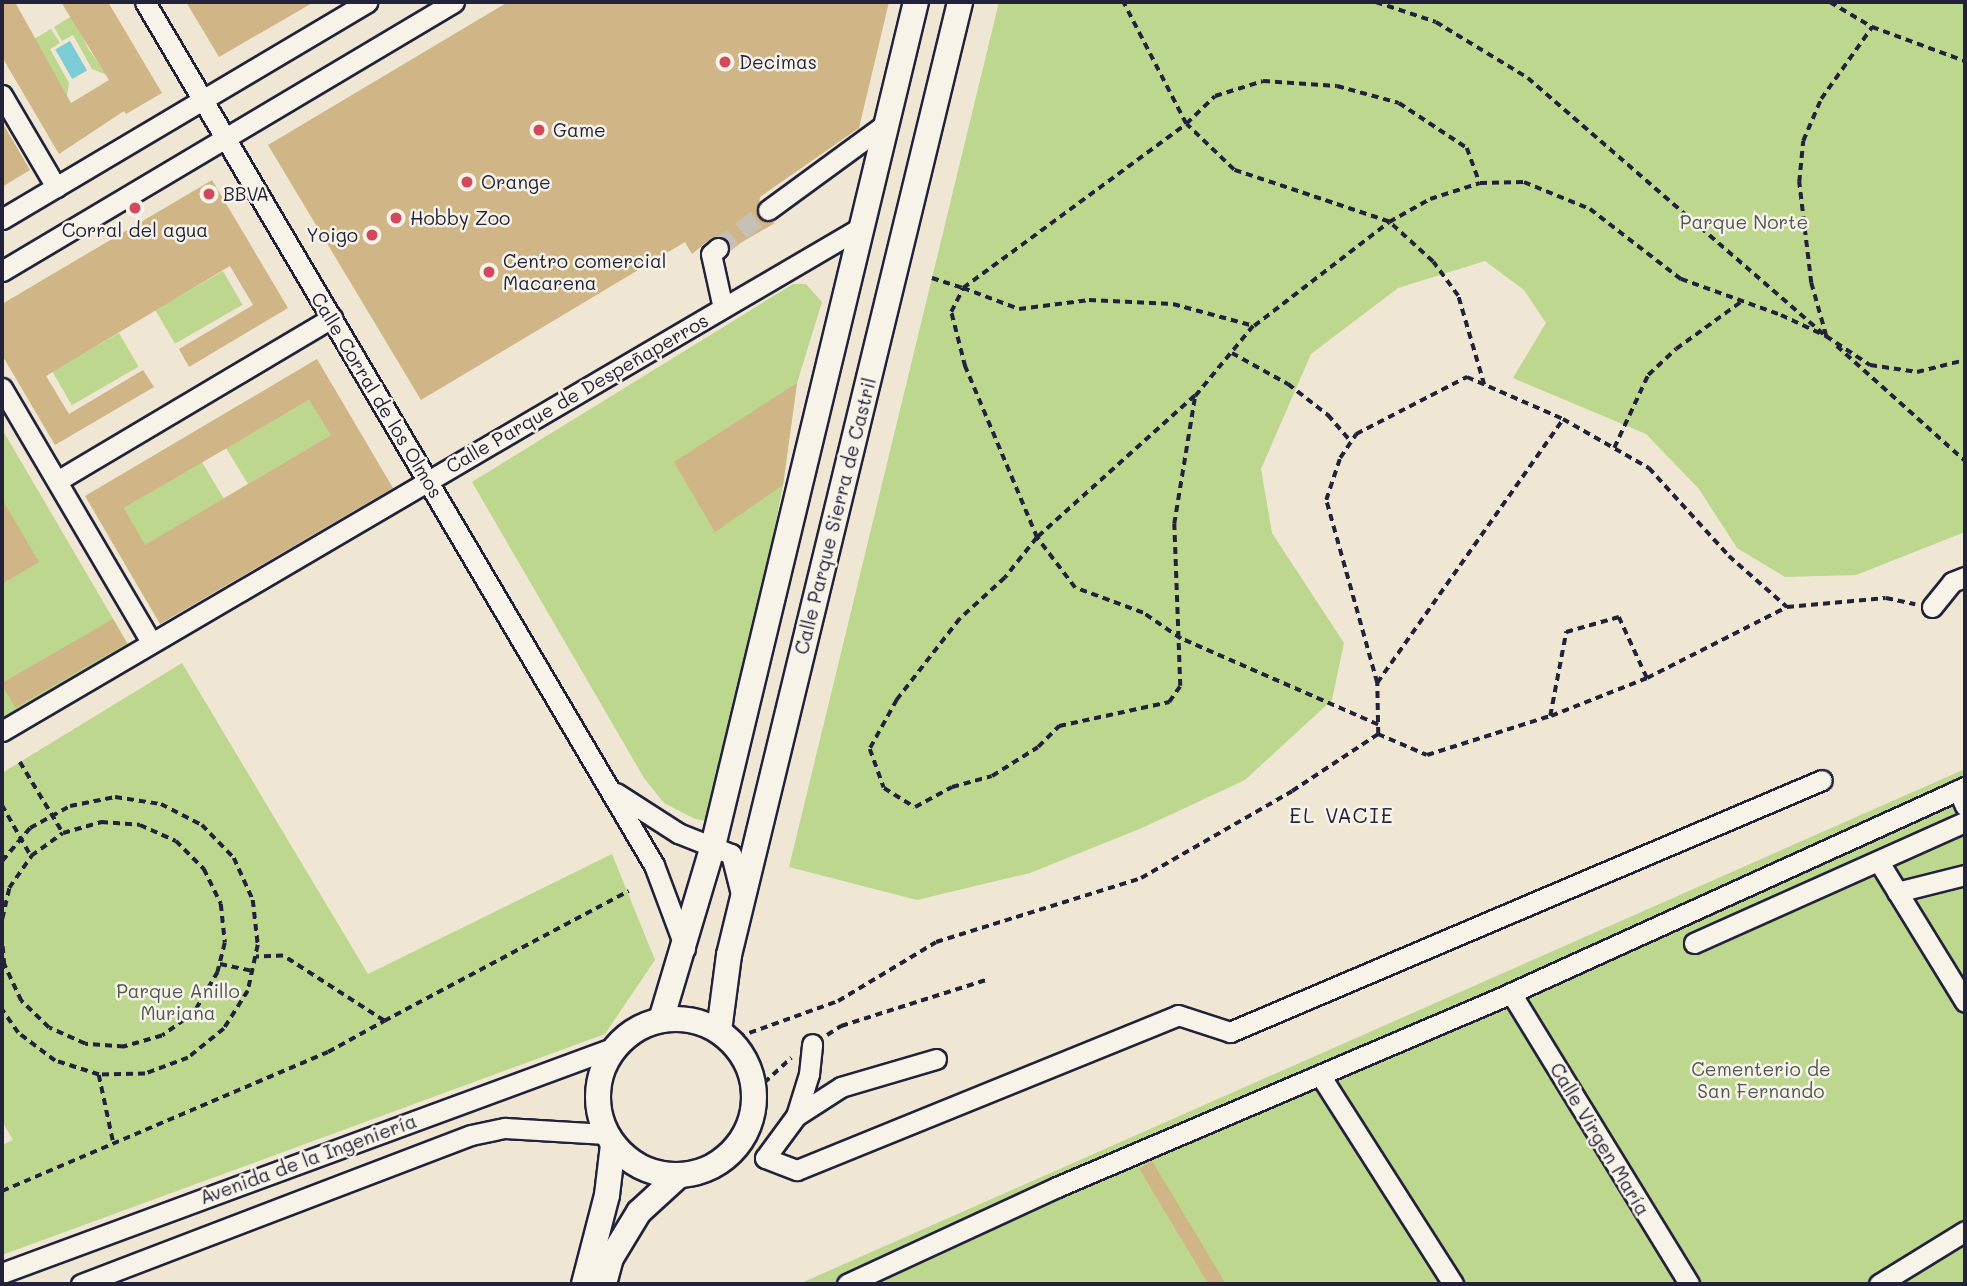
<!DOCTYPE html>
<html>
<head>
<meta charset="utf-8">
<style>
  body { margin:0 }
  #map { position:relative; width:1967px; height:1286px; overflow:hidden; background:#efe7d4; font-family:Mali,sans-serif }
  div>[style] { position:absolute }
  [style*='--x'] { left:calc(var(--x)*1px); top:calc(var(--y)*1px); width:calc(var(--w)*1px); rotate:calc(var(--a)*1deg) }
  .green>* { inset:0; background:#bdd78e; transform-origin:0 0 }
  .water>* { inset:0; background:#7bccd5; transform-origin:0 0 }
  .building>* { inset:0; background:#d0b586; transform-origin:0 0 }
  .minor-tunnel>* { height:19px; margin-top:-9.5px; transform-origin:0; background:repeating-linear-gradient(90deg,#c6c0b5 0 19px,transparent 0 29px) }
  .path>* { height:3.5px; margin-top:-1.75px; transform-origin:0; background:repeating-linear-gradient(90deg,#22223b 0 7px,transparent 0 12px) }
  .roads { filter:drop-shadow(2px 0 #22223b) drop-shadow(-2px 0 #22223b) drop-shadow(0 2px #22223b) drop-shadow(0 -2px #22223b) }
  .minor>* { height:19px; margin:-9.5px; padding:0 9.5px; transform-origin:9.5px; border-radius:9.5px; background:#f7f3e8 }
  .major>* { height:24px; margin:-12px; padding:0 12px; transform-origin:12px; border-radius:12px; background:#f7f3e8 }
  .major>.ring { margin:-12px; padding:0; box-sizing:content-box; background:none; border:24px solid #f7f3e8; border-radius:50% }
  .dots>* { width:19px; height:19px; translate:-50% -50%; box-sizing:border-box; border:4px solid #f7f3e8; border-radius:50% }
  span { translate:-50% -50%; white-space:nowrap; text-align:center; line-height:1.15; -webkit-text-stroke:5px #f7f3e8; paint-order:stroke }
  .poi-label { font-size:19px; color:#22223b }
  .left { translate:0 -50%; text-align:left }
  .right { translate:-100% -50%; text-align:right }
  .park-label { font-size:19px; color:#505854 }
  .street-label { font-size:19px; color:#22223b }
  .neighbourhood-label { font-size:21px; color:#22223b; letter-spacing:2px }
  .frame { position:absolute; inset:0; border:4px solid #22223b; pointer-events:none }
</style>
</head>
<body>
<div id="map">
  <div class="green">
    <div style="clip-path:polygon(999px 2px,1965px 2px,1965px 532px,1856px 575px,1785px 577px,1737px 548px,1699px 489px,1646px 434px,1513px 378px,1546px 323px,1524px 290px,1485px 261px,1398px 288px,1311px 354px,1261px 469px,1272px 533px,1344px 643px,1332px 700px,1245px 780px,1142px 828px,1030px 873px,917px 900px,789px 867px)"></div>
    <div style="clip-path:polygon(72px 16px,89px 50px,107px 75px,92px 69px,73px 35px,62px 41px,54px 27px)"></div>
    <div style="clip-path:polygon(51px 29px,60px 43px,50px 49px,69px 83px,67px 96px,34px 39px)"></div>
    <div style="left:223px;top:271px;width:39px;height:78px;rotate:60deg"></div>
    <div style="clip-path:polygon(793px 284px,806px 284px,822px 302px,797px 383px,783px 485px,719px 823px,695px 819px,664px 803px,644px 778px,472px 482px)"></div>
    <div style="left:119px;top:333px;width:39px;height:77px;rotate:60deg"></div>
    <div style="clip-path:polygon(309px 400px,343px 428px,248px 484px,226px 448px)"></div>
    <div style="clip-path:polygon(2px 429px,132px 651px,2px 727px)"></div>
    <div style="clip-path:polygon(202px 462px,224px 499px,134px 552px,136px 530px,124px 508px)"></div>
    <div style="clip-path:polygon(182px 663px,368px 974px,612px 854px,655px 960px,605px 1034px,2px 1255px,2px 1145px,13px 1140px,2px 1121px,2px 773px)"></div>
    <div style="clip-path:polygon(1965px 769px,1965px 1284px,799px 1284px)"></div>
  </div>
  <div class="water">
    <div style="left:70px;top:41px;width:34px;height:17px;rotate:60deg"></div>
  </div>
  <div class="building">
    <div style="clip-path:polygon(2px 2px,15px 2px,71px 103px,109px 80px,61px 2px,108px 2px,162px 93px,126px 114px,124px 111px,59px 154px,2px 57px)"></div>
    <div style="clip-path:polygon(186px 2px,314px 2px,219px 57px)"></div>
    <div style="clip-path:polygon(508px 2px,889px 2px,859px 128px,760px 197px,758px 217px,775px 223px,730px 249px,721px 236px,711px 238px,692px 254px,685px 242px,421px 400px,268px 145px)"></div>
    <div style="clip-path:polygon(2px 122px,30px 170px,2px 187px)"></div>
    <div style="clip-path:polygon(212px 180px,288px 308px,189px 367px,179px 349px,253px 305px,230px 266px,46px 376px,69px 414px,143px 370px,154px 387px,55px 445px,2px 355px,2px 304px)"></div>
    <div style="clip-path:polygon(evenodd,317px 359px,393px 488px,160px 624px,85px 496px,317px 359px,309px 400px,331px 435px,145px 545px,124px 508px,309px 400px)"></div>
    <div style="clip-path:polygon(797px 383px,783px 485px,715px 532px,674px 462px)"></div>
    <div style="clip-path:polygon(2px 499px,39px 562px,2px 584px)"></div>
    <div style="left:113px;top:619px;width:28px;height:129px;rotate:60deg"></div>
    <div style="left:1152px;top:1161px;width:144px;height:15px;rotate:59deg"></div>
  </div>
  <div class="minor-tunnel">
    <div style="--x:718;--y:248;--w:63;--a:-37.2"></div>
  </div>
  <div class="path">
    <div style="--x:1376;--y:2;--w:63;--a:18.4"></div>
    <div style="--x:1436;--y:22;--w:108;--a:31.3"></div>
    <div style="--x:1528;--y:78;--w:394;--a:40.9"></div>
    <div style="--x:1826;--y:336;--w:55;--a:-105.8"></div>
    <div style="--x:1811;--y:283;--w:102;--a:-96.8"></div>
    <div style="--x:1799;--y:182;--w:41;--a:-84.4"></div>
    <div style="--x:1803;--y:141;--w:46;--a:-66.8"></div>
    <div style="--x:1821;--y:99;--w:88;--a:-54.7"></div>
    <div style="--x:1830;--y:2;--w:49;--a:30.8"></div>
    <div style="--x:1872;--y:27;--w:99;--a:20.1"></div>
    <div style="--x:932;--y:278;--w:33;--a:18"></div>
    <div style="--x:963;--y:288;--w:277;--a:-36.3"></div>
    <div style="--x:1186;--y:124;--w:137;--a:-117.3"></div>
    <div style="--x:1837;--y:346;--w:172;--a:41.9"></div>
    <div style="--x:1232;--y:353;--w:64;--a:29"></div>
    <div style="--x:1288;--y:384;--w:51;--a:37.8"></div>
    <div style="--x:1328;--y:415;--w:35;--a:49"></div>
    <div style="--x:1484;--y:385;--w:93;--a:-106.3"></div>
    <div style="--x:1458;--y:296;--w:42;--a:-126.3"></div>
    <div style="--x:1433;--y:262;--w:59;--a:-137.7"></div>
    <div style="--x:1389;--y:222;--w:47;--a:-29.3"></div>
    <div style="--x:1430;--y:199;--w:52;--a:-17.7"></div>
    <div style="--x:1480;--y:183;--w:44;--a:-1.3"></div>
    <div style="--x:1524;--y:182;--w:71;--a:22.2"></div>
    <div style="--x:1590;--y:209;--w:115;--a:37.6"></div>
    <div style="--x:1681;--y:279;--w:106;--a:19.8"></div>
    <div style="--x:1781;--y:315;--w:50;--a:25"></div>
    <div style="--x:1826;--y:336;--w:53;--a:33.4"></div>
    <div style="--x:1870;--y:365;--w:48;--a:8.5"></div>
    <div style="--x:1917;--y:372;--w:49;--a:-14"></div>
    <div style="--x:1195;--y:396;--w:212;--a:138.1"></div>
    <div style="--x:1037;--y:538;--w:51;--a:128.7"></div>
    <div style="--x:1005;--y:578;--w:61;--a:137.7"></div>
    <div style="--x:960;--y:619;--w:103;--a:127.9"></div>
    <div style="--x:897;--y:700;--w:56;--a:118.9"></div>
    <div style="--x:870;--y:749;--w:41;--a:70.3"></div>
    <div style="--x:884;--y:788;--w:36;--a:32"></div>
    <div style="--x:915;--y:807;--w:42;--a:-28.4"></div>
    <div style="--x:952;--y:787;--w:41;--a:-15.4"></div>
    <div style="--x:992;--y:776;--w:54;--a:-32.2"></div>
    <div style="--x:1038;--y:747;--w:30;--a:-45"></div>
    <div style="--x:1059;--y:726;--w:113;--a:-12.3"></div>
    <div style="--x:1169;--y:702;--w:19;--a:-55"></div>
    <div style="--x:1180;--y:686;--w:162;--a:-92.1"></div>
    <div style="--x:1174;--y:524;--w:130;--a:-80.7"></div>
    <div style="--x:1195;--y:396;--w:91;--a:-50.4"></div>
    <div style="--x:1614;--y:448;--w:81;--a:-65"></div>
    <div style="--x:1648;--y:375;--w:38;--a:-43"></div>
    <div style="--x:1676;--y:349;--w:82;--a:-36"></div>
    <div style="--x:1377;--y:683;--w:323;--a:-54.8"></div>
    <div style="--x:1551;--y:716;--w:103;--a:-21.6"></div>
    <div style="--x:1647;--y:678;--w:157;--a:-26.9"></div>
    <div style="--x:1378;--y:725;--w:215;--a:-156.4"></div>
    <div style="--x:1181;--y:639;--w:46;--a:-145.6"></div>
    <div style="--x:1143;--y:613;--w:72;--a:-159.8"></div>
    <div style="--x:1075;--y:588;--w:63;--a:-127.2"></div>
    <div style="--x:1037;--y:538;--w:186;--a:-112.8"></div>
    <div style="--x:965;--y:367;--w:57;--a:-104.3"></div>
    <div style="--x:951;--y:312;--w:27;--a:-63"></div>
    <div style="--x:963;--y:288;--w:60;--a:20.6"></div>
    <div style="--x:1019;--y:309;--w:71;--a:-7.3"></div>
    <div style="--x:1089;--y:300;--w:84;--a:2.7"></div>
    <div style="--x:1173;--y:304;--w:84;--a:15.2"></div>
    <div style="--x:1254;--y:326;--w:170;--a:-37.6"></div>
    <div style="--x:1389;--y:222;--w:163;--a:-161.5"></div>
    <div style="--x:1234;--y:170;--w:66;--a:-136.2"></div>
    <div style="--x:1186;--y:124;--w:40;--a:-44"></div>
    <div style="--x:1215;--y:96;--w:50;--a:-17.4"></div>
    <div style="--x:1263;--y:81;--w:74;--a:3.9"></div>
    <div style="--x:1337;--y:86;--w:64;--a:15.3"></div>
    <div style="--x:1399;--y:103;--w:82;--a:33.5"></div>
    <div style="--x:1467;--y:148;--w:37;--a:70"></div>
    <div style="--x:1378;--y:734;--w:51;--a:-91.1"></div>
    <div style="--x:1377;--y:683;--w:190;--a:-105.6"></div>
    <div style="--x:1326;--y:500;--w:44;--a:-71.6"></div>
    <div style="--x:1340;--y:458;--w:29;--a:-56"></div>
    <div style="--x:1356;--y:434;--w:125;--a:-27.2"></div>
    <div style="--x:1467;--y:377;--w:105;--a:23.6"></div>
    <div style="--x:1563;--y:419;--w:99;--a:29.7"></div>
    <div style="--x:1649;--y:468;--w:119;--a:47.7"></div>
    <div style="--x:1729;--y:556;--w:77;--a:41.3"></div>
    <div style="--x:1787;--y:607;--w:99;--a:-5.2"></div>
    <div style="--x:1886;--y:598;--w:30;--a:12"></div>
    <div style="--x:20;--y:762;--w:83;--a:58.8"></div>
    <div style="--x:2;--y:805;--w:59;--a:60.4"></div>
    <div style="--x:2;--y:861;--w:43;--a:-49.7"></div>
    <div style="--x:30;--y:828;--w:46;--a:-28.8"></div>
    <div style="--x:70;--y:806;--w:46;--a:-11.3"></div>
    <div style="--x:115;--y:797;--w:47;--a:8.7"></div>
    <div style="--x:161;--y:804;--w:46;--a:27.1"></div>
    <div style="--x:202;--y:825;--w:46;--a:45.9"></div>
    <div style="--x:234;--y:858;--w:46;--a:65.7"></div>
    <div style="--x:253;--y:900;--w:45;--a:83.7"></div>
    <div style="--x:258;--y:945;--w:47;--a:102.3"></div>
    <div style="--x:248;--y:991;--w:45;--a:122.3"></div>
    <div style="--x:224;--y:1029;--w:46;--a:141.1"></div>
    <div style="--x:188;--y:1058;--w:46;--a:159.6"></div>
    <div style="--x:145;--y:1074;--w:46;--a:178.8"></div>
    <div style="--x:99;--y:1075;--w:46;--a:-162.3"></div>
    <div style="--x:55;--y:1061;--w:46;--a:-142.9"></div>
    <div style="--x:18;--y:1033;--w:28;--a:-125"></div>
    <div style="--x:2;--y:919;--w:32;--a:-77"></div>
    <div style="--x:9;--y:888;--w:39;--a:-55"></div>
    <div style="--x:31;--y:856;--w:39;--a:-36"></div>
    <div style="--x:63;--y:833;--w:40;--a:-16"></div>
    <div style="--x:101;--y:822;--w:39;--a:4"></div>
    <div style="--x:140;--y:825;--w:39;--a:24"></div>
    <div style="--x:176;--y:841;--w:40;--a:45"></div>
    <div style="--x:204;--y:869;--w:39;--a:64"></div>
    <div style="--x:221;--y:904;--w:39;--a:84"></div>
    <div style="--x:225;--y:943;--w:30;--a:104"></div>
    <div style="--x:218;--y:972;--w:48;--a:120.3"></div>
    <div style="--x:194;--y:1013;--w:39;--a:144"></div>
    <div style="--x:162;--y:1036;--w:40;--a:164"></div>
    <div style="--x:124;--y:1047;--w:39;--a:-176"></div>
    <div style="--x:85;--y:1044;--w:39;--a:-156"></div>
    <div style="--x:49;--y:1028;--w:39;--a:-136"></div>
    <div style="--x:21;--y:1001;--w:40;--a:-115"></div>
    <div style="--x:4;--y:965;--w:21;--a:-95"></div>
    <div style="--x:220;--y:964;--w:33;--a:12"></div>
    <div style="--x:384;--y:1021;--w:277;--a:-28"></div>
    <div style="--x:827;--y:1035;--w:17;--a:-33"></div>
    <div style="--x:841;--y:1026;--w:152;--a:-17.6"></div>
    <div style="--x:738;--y:1037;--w:106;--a:-19.8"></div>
    <div style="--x:838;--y:1001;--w:114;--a:-31"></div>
    <div style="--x:936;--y:942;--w:215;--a:-17.3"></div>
    <div style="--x:1141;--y:878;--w:174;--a:-29.9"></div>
    <div style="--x:1292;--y:791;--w:103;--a:-33.5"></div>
    <div style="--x:1378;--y:734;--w:53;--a:23.2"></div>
    <div style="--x:1427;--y:755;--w:129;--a:-17.6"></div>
    <div style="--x:1550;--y:716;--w:86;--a:-79.2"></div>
    <div style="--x:1566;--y:632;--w:55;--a:-15.8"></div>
    <div style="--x:1619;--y:617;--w:67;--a:65.3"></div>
    <div style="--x:99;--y:1075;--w:67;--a:78"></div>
    <div style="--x:755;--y:1091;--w:49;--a:-42.5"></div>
    <div style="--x:2;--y:1191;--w:354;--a:-23.1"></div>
    <div style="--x:328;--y:1052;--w:64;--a:-29"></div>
    <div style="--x:384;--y:1021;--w:120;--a:-147.2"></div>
    <div style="--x:283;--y:956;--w:27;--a:178"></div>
  </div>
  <div class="roads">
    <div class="minor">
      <div style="--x:145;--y:2;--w:1002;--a:59.47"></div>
      <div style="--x:654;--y:865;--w:89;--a:69.5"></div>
      <div style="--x:2;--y:95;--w:107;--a:59.6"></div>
      <div style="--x:768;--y:210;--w:147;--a:-36.2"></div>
      <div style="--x:2;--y:219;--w:425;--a:-30.7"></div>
      <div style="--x:718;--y:248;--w:9;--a:139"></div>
      <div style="--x:711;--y:254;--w:55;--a:77.5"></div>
      <div style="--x:2;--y:271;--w:526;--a:-30.76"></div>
      <div style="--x:2;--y:388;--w:294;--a:59.6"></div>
      <div style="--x:57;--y:481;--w:320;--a:-30.7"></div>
      <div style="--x:1932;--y:607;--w:32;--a:-51"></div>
      <div style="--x:1952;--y:582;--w:14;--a:-21"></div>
      <div style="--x:2;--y:731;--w:998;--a:-30.39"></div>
      <div style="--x:1958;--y:790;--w:17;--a:66"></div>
      <div style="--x:616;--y:793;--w:74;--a:32.8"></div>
      <div style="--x:678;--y:833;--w:57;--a:21.6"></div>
      <div style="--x:731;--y:854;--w:41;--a:76"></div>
      <div style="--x:1879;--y:862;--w:164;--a:58.4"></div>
      <div style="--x:1897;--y:892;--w:70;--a:-14"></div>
      <div style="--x:1694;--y:943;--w:297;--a:-24.1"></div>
      <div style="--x:1511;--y:993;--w:341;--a:58.5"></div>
      <div style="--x:936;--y:1059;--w:99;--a:163.6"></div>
      <div style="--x:841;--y:1087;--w:54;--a:147.2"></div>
      <div style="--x:796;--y:1116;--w:52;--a:126.4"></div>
      <div style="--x:765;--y:1158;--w:34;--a:21"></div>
      <div style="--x:797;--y:1170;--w:411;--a:-22.1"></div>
      <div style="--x:1178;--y:1015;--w:55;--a:18.1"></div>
      <div style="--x:1230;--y:1032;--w:643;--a:-23.06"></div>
      <div style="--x:1320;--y:1075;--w:248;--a:57.5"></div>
      <div style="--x:796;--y:1116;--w:44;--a:-72.8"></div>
      <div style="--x:809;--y:1074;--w:30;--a:-84"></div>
      <div style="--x:2;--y:1273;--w:653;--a:-20.24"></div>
      <div style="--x:81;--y:1284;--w:417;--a:-20.9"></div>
      <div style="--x:471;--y:1135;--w:35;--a:-12"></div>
      <div style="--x:505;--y:1128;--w:101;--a:3.4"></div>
      <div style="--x:847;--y:1284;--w:231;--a:-24.8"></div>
      <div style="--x:1057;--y:1187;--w:494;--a:-23.1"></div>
      <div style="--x:1511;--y:993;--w:499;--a:-24.4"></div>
      <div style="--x:1879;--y:1284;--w:101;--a:-31.6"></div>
    </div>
    <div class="major">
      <div class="ring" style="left:598px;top:1019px;width:132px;height:132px"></div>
      <div style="--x:661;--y:1020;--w:182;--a:-73.4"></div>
      <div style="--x:713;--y:846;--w:868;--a:-76.48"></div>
      <div style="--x:719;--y:1031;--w:77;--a:-82.5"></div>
      <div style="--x:729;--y:955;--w:981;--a:-76.37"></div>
      <div style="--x:584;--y:1284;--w:92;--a:-75.5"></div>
      <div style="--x:607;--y:1195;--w:50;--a:-83.2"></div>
      <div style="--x:604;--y:1284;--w:27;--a:-75"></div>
      <div style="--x:611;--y:1258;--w:54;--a:-58.7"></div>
      <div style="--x:639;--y:1212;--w:52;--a:-42.6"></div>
    </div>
  </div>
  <div class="dots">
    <div style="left:725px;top:62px;background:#d1495b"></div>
    <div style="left:539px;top:130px;background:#d1495b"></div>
    <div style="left:467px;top:182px;background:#d1495b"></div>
    <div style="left:209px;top:194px;background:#d1495b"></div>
    <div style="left:135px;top:208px;background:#d1495b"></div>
    <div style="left:396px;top:218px;background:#d1495b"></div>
    <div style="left:372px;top:235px;background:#d1495b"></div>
    <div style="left:489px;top:272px;background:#d1495b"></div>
  </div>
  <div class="poi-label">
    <span class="left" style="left:739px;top:62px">Decimas</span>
    <span class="left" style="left:553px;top:130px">Game</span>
    <span class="left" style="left:481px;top:182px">Orange</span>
    <span class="left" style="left:223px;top:194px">BBVA</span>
    <span class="left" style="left:410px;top:218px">Hobby Zoo</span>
    <span style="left:135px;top:230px">Corral del agua</span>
    <span class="right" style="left:358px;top:235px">Yoigo</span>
    <span class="left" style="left:503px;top:272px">Centro comercial<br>Macarena</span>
  </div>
  <div class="park-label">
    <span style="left:1744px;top:222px">Parque Norte</span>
    <span style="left:178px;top:1002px">Parque Anillo<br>Muriana</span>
    <span style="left:1761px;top:1080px">Cementerio de<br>San Fernando</span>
  </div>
  <div class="street-label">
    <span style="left:577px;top:393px;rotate:-30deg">Calle Parque de Despeñaperros</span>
    <span style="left:377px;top:395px;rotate:59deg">Calle Corral de los Olmos</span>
    <span style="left:835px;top:516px;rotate:-76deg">Calle Parque Sierra de Castril</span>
    <span style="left:1600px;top:1139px;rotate:59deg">Calle Virgen María</span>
    <span style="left:308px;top:1159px;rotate:-20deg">Avenida de la Ingeniería</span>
  </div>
  <div class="neighbourhood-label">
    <span style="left:1342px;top:815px">EL VACIE</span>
  </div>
  <div class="frame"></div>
</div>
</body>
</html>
